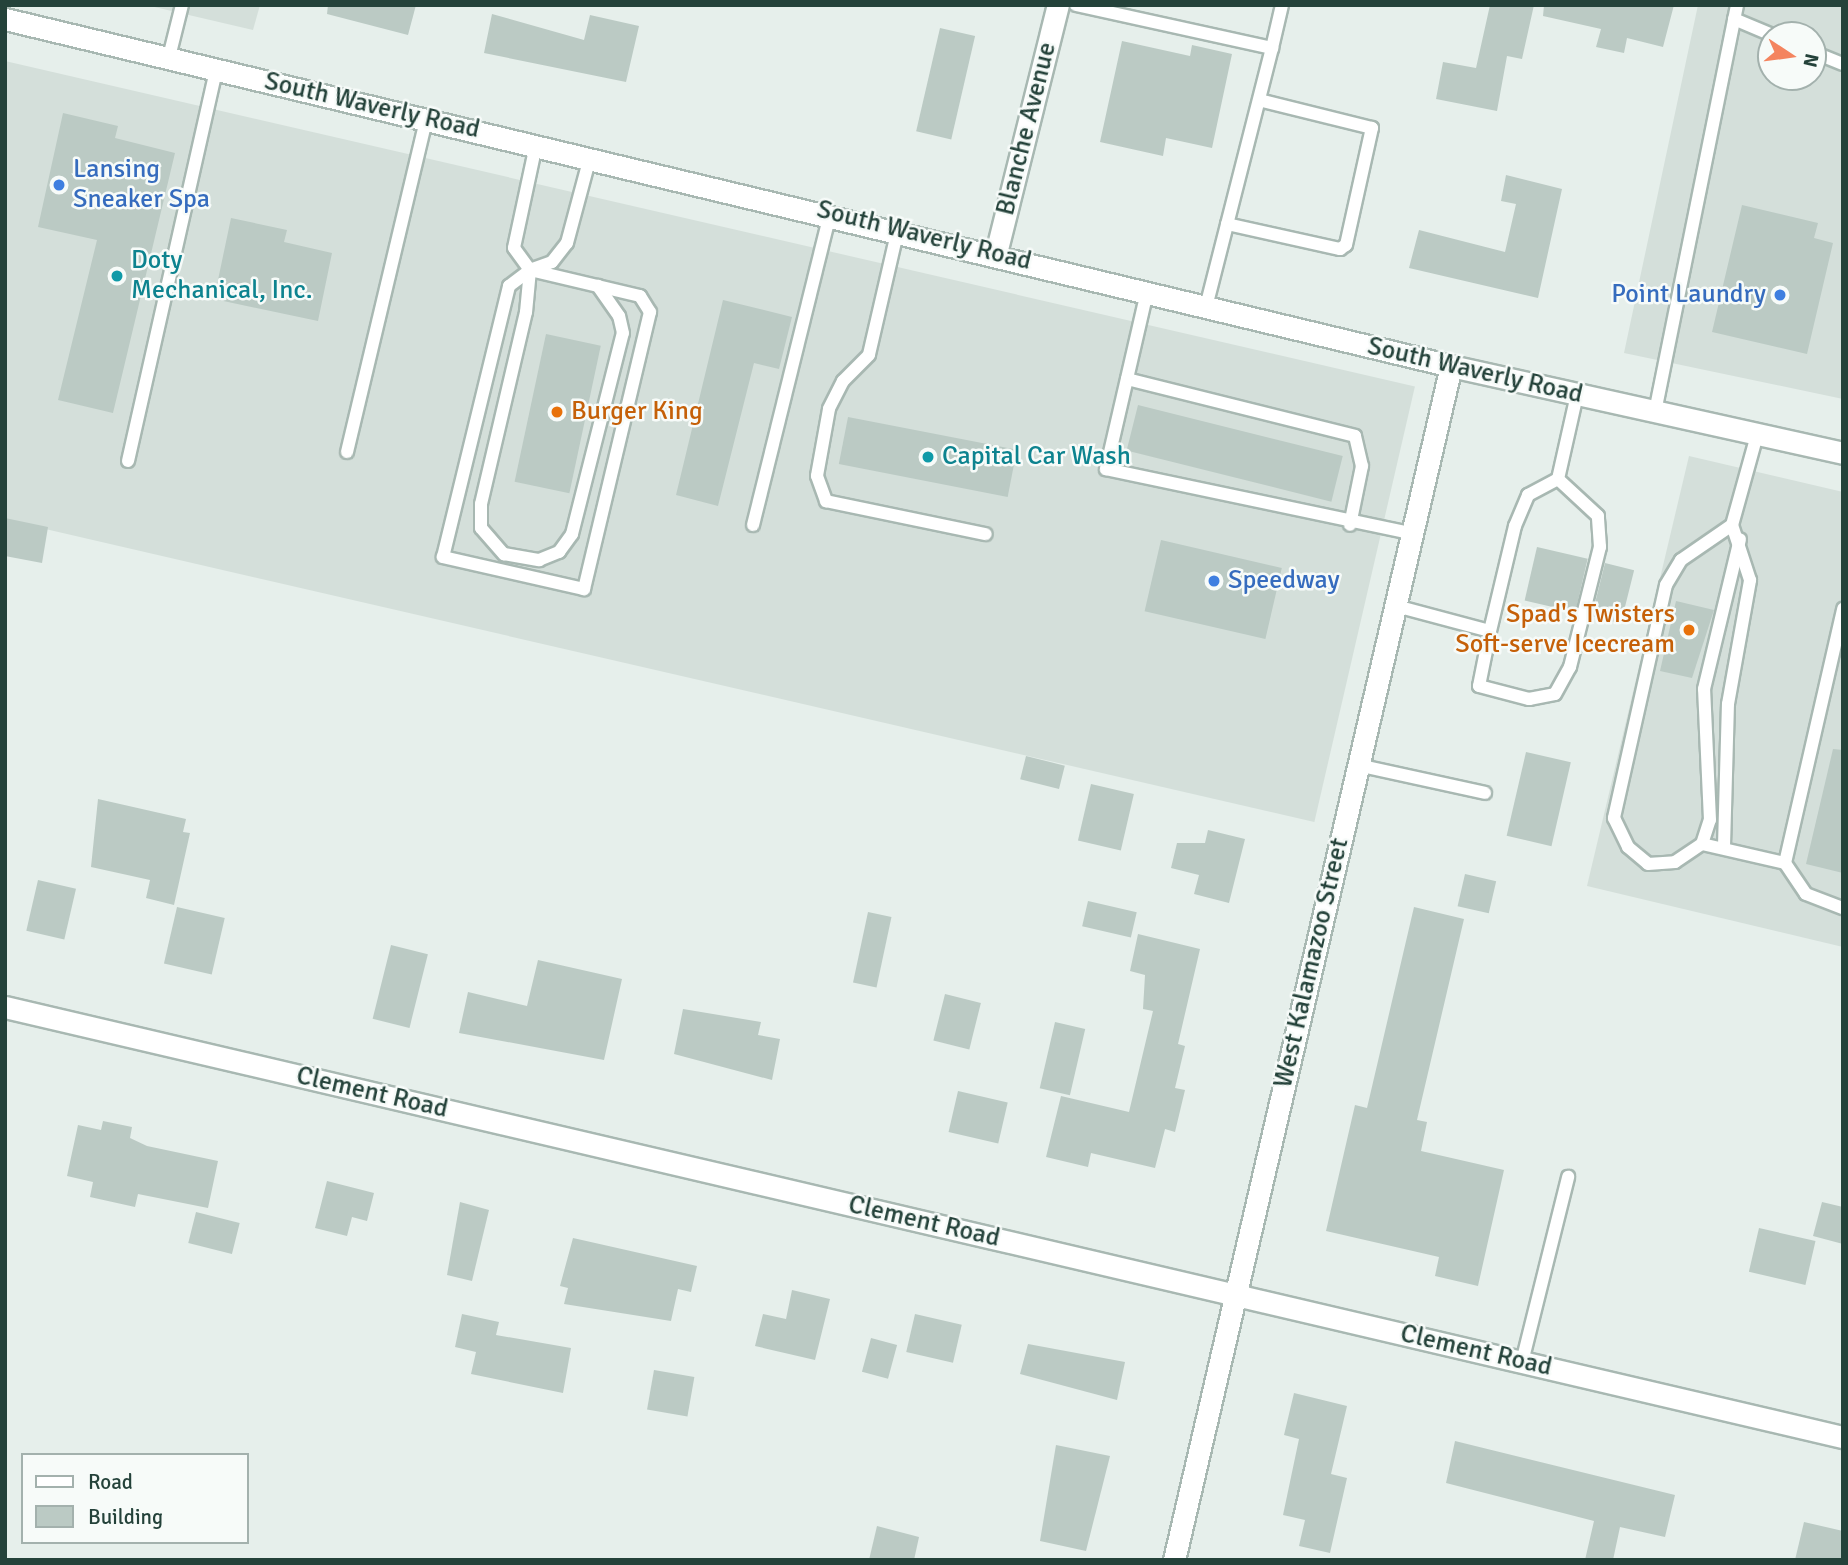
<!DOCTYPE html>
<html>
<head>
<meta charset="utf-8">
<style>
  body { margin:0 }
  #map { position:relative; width:1848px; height:1565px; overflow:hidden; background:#e6efeb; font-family:Signika,sans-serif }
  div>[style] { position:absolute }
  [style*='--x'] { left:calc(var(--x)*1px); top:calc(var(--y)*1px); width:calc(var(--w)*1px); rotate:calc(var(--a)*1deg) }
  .built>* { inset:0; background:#d4dfda; transform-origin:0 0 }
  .building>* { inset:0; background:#bbcac4; transform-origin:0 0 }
  .roads { filter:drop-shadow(2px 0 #a8b8b2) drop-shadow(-2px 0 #a8b8b2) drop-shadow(0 2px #a8b8b2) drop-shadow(0 -2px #a8b8b2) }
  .lane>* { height:12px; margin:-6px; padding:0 6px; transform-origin:6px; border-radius:6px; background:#fff }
  .street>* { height:21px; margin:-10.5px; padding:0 10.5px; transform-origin:10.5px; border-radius:10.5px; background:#fff }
  .secondary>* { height:21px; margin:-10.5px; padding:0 10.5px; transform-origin:10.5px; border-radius:10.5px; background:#fff }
  .dots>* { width:19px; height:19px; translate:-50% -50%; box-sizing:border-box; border:4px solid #f7fbf9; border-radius:50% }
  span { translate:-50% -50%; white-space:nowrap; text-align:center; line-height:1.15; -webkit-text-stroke:5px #f7fbf9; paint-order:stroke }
  .street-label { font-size:26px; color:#24423a }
  .shop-label { font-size:26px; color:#366cbe }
  .left { translate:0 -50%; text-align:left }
  .right { translate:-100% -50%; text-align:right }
  .culture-label { font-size:26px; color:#0d838f }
  .food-label { font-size:26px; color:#c56008 }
  .frame { position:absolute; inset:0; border:7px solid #24423a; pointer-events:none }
  .legend { position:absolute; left:21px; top:1453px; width:228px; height:91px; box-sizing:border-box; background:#f7fbf9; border:2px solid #a3b1ad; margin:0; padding:9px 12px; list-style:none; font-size:21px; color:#24423a }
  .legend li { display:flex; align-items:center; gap:14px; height:35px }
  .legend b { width:35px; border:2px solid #a3b1ad }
  .north { position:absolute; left:1757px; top:21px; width:70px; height:70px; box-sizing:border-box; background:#f7fbf9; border:2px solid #a3b1ad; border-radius:50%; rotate:103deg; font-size:19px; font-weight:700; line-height:28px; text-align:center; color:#24423a }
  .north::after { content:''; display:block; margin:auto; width:24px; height:32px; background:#f4845f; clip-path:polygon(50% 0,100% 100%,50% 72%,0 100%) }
</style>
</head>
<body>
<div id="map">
  <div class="built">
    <div style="clip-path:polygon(146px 5px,260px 5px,253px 30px)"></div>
    <div style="clip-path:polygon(evenodd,1698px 5px,1843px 5px,1843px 399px,1624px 353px,1698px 5px,1771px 35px,1813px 35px,1813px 77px,1771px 77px,1771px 35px)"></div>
    <div style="left:5px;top:61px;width:1447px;height:447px;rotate:13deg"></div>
    <div style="clip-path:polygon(1689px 456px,1843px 492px,1843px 947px,1587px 886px)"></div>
  </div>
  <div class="building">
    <div style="clip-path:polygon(328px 5px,416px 5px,408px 35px,327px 14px)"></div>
    <div style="clip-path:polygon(1490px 5px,1534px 5px,1522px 59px,1507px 56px,1497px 111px,1436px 99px,1443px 62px,1476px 68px)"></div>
    <div style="clip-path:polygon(1544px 5px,1674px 5px,1663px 47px,1627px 38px,1624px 53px,1596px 47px,1601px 29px,1543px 16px)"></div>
    <div style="clip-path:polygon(492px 14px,584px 40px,590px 15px,639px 26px,626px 82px,484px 53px)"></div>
    <div style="left:940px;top:28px;width:36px;height:106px;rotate:13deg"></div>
    <div style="clip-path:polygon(1122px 41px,1190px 56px,1192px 45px,1232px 54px,1212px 148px,1166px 138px,1163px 156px,1100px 142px)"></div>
    <div style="clip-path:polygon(63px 113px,118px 126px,115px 138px,175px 153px,113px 413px,58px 400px,97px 240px,38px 227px)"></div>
    <div style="clip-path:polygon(1506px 175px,1562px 189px,1538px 298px,1409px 268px,1419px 230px,1505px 252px,1516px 204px,1501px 201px)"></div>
    <div style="clip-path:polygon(1742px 205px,1818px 223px,1814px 238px,1833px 243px,1807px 354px,1712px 332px)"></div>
    <div style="clip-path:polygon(231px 218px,287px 230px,284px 242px,332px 253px,318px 321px,214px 299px)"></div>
    <div style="clip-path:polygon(723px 300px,792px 317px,779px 369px,754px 363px,718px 506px,676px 495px)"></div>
    <div style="left:546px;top:334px;width:56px;height:151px;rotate:12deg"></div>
    <div style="left:1138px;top:405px;width:211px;height:47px;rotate:14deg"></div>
    <div style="left:848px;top:417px;width:172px;height:48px;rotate:11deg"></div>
    <div style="clip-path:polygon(5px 518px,48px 527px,42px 563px,5px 556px)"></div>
    <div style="left:1161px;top:540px;width:124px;height:73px;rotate:13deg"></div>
    <div style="left:1537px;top:547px;width:52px;height:55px;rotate:13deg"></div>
    <div style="left:1605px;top:563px;width:30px;height:55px;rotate:14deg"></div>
    <div style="clip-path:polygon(1676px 601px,1714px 610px,1692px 678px,1660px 671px)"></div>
    <div style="clip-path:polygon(1833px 749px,1843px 750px,1843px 873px,1806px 864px)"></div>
    <div style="left:1526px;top:752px;width:46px;height:86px;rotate:13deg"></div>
    <div style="left:1026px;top:756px;width:40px;height:24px;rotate:14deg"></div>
    <div style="left:1091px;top:784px;width:44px;height:58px;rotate:13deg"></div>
    <div style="clip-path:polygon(98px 799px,186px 819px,183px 832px,190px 833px,174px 905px,146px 898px,150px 880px,91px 867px)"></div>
    <div style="clip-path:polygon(1208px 830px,1245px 839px,1229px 903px,1194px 894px,1199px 875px,1171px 868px,1177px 843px,1205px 843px)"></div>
    <div style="left:1465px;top:874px;width:32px;height:33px;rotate:13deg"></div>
    <div style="left:38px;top:880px;width:39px;height:52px;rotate:13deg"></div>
    <div style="left:1088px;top:901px;width:50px;height:26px;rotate:13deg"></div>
    <div style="left:177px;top:907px;width:49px;height:58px;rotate:13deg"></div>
    <div style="clip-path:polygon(1414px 907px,1464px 919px,1417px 1120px,1427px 1122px,1421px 1151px,1504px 1170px,1478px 1286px,1435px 1276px,1439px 1257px,1326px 1231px,1355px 1105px,1367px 1108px)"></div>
    <div style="left:868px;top:912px;width:24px;height:72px;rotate:12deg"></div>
    <div style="clip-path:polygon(1138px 934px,1200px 949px,1178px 1044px,1185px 1046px,1175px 1088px,1185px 1090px,1175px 1132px,1165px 1129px,1155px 1168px,1091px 1153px,1088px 1167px,1046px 1157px,1061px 1096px,1129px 1112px,1153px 1011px,1143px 1009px,1145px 975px,1130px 971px)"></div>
    <div style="left:391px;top:945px;width:38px;height:76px;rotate:14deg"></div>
    <div style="clip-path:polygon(538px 960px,622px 979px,604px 1060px,459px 1033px,468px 992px,527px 1006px)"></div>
    <div style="left:945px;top:994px;width:37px;height:48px;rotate:14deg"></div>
    <div style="clip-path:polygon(683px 1009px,761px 1022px,758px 1035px,780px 1039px,772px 1080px,674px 1054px)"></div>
    <div style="left:1055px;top:1022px;width:31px;height:68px;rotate:13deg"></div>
    <div style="left:958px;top:1091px;width:51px;height:42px;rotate:13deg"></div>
    <div style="clip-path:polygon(103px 1121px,132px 1127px,130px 1138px,147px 1146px,218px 1161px,208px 1208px,138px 1194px,135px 1207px,90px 1197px,93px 1182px,67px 1176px,78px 1125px,101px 1130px)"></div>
    <div style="clip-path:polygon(327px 1181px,374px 1193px,367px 1221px,352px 1217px,347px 1236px,315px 1228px)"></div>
    <div style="clip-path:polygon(460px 1202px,489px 1210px,472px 1281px,447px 1275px)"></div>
    <div style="clip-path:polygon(1822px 1202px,1843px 1207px,1843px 1244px,1813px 1236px)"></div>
    <div style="left:196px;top:1212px;width:45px;height:32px;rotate:14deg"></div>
    <div style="left:1759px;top:1228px;width:58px;height:45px;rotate:13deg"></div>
    <div style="clip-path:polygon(573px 1238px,697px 1266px,691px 1292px,678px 1289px,671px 1321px,564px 1304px,568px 1288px,560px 1286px)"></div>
    <div style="clip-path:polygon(792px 1290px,830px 1299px,815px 1360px,755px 1346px,763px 1314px,786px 1319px)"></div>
    <div style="clip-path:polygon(462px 1314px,499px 1322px,496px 1335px,571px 1348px,563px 1393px,471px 1374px,476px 1352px,455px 1347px)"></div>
    <div style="left:915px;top:1314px;width:48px;height:39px;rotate:13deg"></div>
    <div style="left:871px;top:1338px;width:27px;height:35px;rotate:15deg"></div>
    <div style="clip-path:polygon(1028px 1344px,1125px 1362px,1117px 1400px,1020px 1374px)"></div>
    <div style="left:654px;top:1370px;width:41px;height:40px;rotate:10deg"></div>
    <div style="clip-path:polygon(1294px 1393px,1347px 1406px,1331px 1474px,1347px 1478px,1330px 1553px,1299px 1546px,1305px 1520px,1283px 1515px,1299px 1439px,1284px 1435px)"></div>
    <div style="clip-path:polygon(1455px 1441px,1675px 1495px,1665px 1537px,1620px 1527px,1613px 1560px,1585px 1560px,1594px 1521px,1446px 1483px)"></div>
    <div style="clip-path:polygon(1056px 1445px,1110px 1456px,1086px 1551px,1040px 1541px)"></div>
    <div style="clip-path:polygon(1804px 1522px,1843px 1531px,1843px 1560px,1795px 1560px)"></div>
    <div style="clip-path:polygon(877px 1526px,919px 1537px,914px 1560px,869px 1560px)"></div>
  </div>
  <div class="roads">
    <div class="lane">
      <div style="--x:1076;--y:5;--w:201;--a:12.4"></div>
      <div style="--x:1272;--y:48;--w:267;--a:104.3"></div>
      <div style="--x:1734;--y:19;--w:41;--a:22.8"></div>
      <div style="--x:1272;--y:48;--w:44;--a:-76.9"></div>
      <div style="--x:1813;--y:52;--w:32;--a:22"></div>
      <div style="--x:169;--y:57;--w:54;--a:-76"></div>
      <div style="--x:536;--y:145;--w:105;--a:102.1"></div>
      <div style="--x:514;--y:248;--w:27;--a:54"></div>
      <div style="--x:530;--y:270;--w:23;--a:-20"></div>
      <div style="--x:552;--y:262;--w:24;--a:-52"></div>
      <div style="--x:567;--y:243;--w:89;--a:-75"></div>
      <div style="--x:1227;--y:224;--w:116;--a:12.5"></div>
      <div style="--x:1340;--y:249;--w:7;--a:-34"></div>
      <div style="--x:1346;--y:245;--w:120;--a:-77.5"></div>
      <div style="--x:1372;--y:128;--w:116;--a:-166.1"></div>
      <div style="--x:898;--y:229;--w:129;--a:103"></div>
      <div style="--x:869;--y:355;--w:37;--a:135"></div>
      <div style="--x:843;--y:381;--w:31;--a:117"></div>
      <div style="--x:829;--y:409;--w:68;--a:100.2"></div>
      <div style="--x:817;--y:476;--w:27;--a:70"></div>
      <div style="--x:826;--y:501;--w:163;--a:11.7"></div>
      <div style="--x:530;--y:270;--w:113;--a:13.3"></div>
      <div style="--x:640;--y:296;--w:19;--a:58"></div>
      <div style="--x:650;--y:312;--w:285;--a:103.4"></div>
      <div style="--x:584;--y:589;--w:145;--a:-167.2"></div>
      <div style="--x:443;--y:557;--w:279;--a:-76.3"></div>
      <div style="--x:509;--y:286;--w:26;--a:-37"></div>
      <div style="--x:530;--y:270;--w:42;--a:95.4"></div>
      <div style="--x:526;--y:312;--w:197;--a:103.2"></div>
      <div style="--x:481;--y:504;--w:24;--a:90"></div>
      <div style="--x:481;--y:528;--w:35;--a:49"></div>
      <div style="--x:504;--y:554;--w:36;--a:10"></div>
      <div style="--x:539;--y:560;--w:22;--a:-22"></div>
      <div style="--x:559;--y:552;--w:22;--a:-54"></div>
      <div style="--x:572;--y:534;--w:207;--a:-75.8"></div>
      <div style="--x:623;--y:333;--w:17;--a:-103"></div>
      <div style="--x:619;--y:316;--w:37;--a:-125"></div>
      <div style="--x:1147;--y:292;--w:182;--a:103"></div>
      <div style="--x:1106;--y:469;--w:315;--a:11.9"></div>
      <div style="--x:1127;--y:379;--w:235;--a:14"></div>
      <div style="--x:1355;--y:436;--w:31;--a:77"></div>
      <div style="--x:1362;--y:466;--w:60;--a:101.5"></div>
      <div style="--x:1655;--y:412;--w:415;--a:-78.6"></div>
      <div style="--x:1757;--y:435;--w:93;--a:105.5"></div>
      <div style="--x:1732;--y:525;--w:62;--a:145.5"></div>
      <div style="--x:1681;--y:560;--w:29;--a:121"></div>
      <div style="--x:1666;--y:585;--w:239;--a:102.6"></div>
      <div style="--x:1614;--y:818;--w:32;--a:64"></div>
      <div style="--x:1628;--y:847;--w:26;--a:40"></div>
      <div style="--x:1648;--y:864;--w:27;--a:-4"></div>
      <div style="--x:1675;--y:862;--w:32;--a:-34"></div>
      <div style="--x:1702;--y:844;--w:85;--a:12.9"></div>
      <div style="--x:1785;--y:863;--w:261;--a:-77.1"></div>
      <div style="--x:347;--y:452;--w:341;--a:-76.6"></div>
      <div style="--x:128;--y:461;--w:401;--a:-77.3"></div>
      <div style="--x:753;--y:525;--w:321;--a:-76.1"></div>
      <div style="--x:1396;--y:606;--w:97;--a:14.9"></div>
      <div style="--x:1490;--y:631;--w:56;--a:101.3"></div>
      <div style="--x:1479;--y:686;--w:52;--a:14.6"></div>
      <div style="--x:1529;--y:699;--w:26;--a:-11"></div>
      <div style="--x:1555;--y:694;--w:31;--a:-61"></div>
      <div style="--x:1570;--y:667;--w:124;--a:-76"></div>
      <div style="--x:1600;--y:547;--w:31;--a:-94"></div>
      <div style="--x:1598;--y:516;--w:54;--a:-137.2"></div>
      <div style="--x:1490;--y:631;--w:108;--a:-76.6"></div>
      <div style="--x:1515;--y:526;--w:34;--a:-67"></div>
      <div style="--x:1528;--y:495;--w:34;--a:-28"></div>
      <div style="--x:1558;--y:479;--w:86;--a:-77.3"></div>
      <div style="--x:1357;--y:765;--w:131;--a:12.3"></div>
      <div style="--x:1702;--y:844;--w:25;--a:-72"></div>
      <div style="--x:1710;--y:820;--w:131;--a:-92.6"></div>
      <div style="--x:1704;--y:689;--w:154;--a:-76.5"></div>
      <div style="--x:1724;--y:846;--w:142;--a:-88.4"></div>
      <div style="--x:1728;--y:704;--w:126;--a:-79.9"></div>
      <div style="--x:1750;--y:580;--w:58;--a:-108.1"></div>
      <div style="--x:1785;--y:863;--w:37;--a:56"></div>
      <div style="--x:1806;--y:894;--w:40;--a:21"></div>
      <div style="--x:1522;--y:1362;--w:191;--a:-76"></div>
    </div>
    <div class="street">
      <div style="--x:996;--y:253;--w:256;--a:-76"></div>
      <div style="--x:5;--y:1007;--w:1888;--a:13.17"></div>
      <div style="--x:1174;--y:1560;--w:1226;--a:-76.94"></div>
    </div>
    <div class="secondary">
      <div style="--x:5;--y:19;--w:1487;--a:13.49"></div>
      <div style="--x:1451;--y:366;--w:402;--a:12.5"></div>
    </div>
  </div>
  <div class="dots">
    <div style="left:59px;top:185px;background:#3f7fe0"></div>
    <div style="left:117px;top:276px;background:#0f9aa8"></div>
    <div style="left:1780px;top:295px;background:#3f7fe0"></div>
    <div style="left:557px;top:412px;background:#e8710a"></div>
    <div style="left:928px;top:457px;background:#0f9aa8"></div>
    <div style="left:1214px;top:581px;background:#3f7fe0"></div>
    <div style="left:1689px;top:630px;background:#e8710a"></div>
  </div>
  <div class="street-label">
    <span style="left:372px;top:106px;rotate:13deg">South Waverly Road</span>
    <span style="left:1027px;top:129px;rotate:-76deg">Blanche Avenue</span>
    <span style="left:924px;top:236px;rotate:14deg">South Waverly Road</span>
    <span style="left:1475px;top:371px;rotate:13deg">South Waverly Road</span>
    <span style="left:1312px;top:963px;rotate:-77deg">West Kalamazoo Street</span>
    <span style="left:372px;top:1093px;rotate:13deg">Clement Road</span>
    <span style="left:924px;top:1222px;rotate:13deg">Clement Road</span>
    <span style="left:1476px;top:1351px;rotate:13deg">Clement Road</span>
  </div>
  <div class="shop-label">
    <span class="left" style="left:73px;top:185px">Lansing<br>Sneaker Spa</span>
    <span class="right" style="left:1766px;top:295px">Point Laundry</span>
    <span class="left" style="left:1228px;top:581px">Speedway</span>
  </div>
  <div class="culture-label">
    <span class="left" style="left:131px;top:276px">Doty<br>Mechanical, Inc.</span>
    <span class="left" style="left:942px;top:457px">Capital Car Wash</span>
  </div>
  <div class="food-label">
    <span class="left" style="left:571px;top:412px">Burger King</span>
    <span class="right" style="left:1675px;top:630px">Spad's Twisters<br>Soft-serve Icecream</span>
  </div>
  <div class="frame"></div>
  <ul class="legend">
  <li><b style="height:9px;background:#fff"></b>Road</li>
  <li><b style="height:19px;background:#bbcac4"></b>Building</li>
  </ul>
  <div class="north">N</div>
</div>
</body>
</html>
